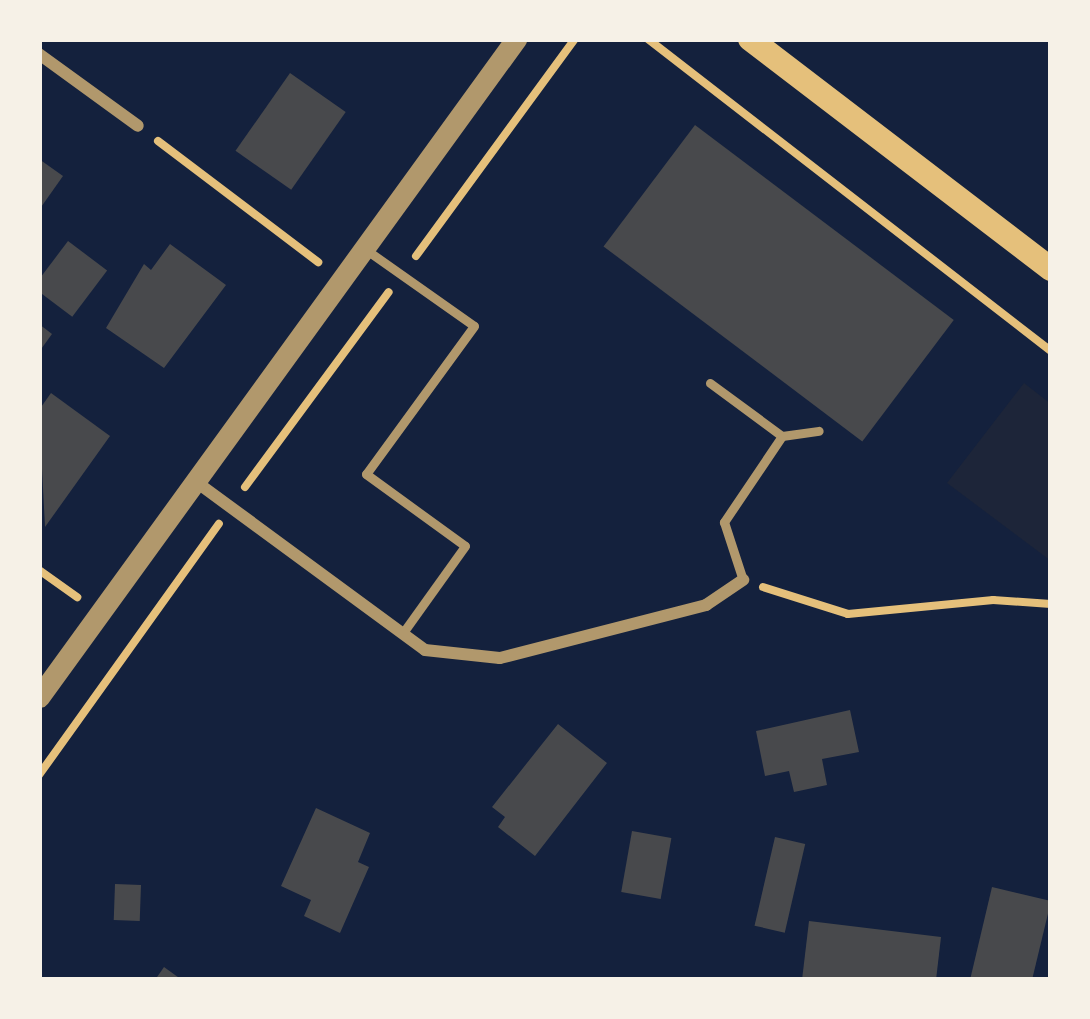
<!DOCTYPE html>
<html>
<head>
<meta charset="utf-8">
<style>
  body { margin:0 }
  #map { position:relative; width:1090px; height:1019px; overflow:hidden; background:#14213d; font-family:Jost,sans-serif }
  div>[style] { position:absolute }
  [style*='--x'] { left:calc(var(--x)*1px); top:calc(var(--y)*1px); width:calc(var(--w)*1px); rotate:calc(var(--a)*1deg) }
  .green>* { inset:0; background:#1d2539 }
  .building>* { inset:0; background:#48494c; transform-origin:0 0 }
  .path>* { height:8px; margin:-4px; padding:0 4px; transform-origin:4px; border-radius:4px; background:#e5c07b }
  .service>* { height:9px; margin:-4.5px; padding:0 4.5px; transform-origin:4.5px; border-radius:4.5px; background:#b1986c }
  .minor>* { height:12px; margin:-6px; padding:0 6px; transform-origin:6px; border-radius:6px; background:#b1986c }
  .tertiary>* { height:21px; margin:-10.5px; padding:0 10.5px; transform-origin:10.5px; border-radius:10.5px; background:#b1986c }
  .secondary>* { height:24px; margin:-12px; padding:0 12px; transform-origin:12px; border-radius:12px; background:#e5c07b }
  span { translate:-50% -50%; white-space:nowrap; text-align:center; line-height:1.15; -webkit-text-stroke:9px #f6f1e7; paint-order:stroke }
  .frame { position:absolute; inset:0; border:42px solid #f6f1e7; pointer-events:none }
</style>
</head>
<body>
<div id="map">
  <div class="green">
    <div style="clip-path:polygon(1024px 383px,1051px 404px,1051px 561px,947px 483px)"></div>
  </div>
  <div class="building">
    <div style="left:290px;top:73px;width:68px;height:95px;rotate:35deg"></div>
    <div style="left:695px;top:125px;width:324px;height:152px;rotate:37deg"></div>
    <div style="clip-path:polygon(39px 159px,63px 176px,39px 210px)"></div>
    <div style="left:68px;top:241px;width:49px;height:58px;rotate:37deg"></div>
    <div style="clip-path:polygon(170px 244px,226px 285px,164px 368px,106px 328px,144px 264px,151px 270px)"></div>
    <div style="clip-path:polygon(39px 324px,52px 334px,39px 352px)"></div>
    <div style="clip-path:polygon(51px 393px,110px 436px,45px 527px,39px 410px)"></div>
    <div style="clip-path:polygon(850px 710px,859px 752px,822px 759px,827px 785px,794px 792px,789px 771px,765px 776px,756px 731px)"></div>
    <div style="clip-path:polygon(558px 724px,607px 763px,535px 856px,498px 827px,505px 817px,492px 807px)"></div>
    <div style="clip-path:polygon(316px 808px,370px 833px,358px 862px,369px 867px,340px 933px,304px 916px,311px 900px,281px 886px)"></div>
    <div style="left:632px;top:831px;width:40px;height:62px;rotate:10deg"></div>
    <div style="left:775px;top:837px;width:31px;height:91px;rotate:13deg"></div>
    <div style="left:115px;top:884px;width:26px;height:36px;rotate:2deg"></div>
    <div style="clip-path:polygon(992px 887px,1051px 901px,1032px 980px,970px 980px)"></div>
    <div style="clip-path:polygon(809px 921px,941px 937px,936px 980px,802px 980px)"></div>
    <div style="clip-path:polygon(164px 967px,182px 980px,155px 980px)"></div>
  </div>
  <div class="path">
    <div style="--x:648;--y:39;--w:510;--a:37.75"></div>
    <div style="--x:158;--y:141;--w:201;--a:37.1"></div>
    <div style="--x:416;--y:256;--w:269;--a:-53.8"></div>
    <div style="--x:245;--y:487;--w:242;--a:-53.6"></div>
    <div style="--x:39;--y:570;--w:47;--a:35.4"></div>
    <div style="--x:763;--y:587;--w:89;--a:17.6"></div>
    <div style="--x:848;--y:614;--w:146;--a:-5.5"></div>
    <div style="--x:993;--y:600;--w:58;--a:3.9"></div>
    <div style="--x:39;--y:775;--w:309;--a:-54.4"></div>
  </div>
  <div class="service">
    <div style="--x:365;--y:249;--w:133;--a:35.2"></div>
    <div style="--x:474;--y:326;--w:183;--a:126.1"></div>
    <div style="--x:366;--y:474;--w:122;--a:36"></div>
    <div style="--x:465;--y:546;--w:108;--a:125.6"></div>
    <div style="--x:710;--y:383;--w:89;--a:36.4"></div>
    <div style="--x:782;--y:436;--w:104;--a:124"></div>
    <div style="--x:724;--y:522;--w:61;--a:71.9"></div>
    <div style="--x:782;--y:436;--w:37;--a:-8"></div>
  </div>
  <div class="minor">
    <div style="--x:39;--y:54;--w:122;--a:36"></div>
    <div style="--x:195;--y:481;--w:285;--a:36.3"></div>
    <div style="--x:425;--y:650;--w:75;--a:6.1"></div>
    <div style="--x:500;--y:658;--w:213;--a:-14.4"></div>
    <div style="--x:706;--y:605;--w:45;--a:-34"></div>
  </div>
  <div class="tertiary">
    <div style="--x:39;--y:697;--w:813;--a:-54.06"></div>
  </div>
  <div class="secondary">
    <div style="--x:750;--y:39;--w:379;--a:37.4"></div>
  </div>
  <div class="frame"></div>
</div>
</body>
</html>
